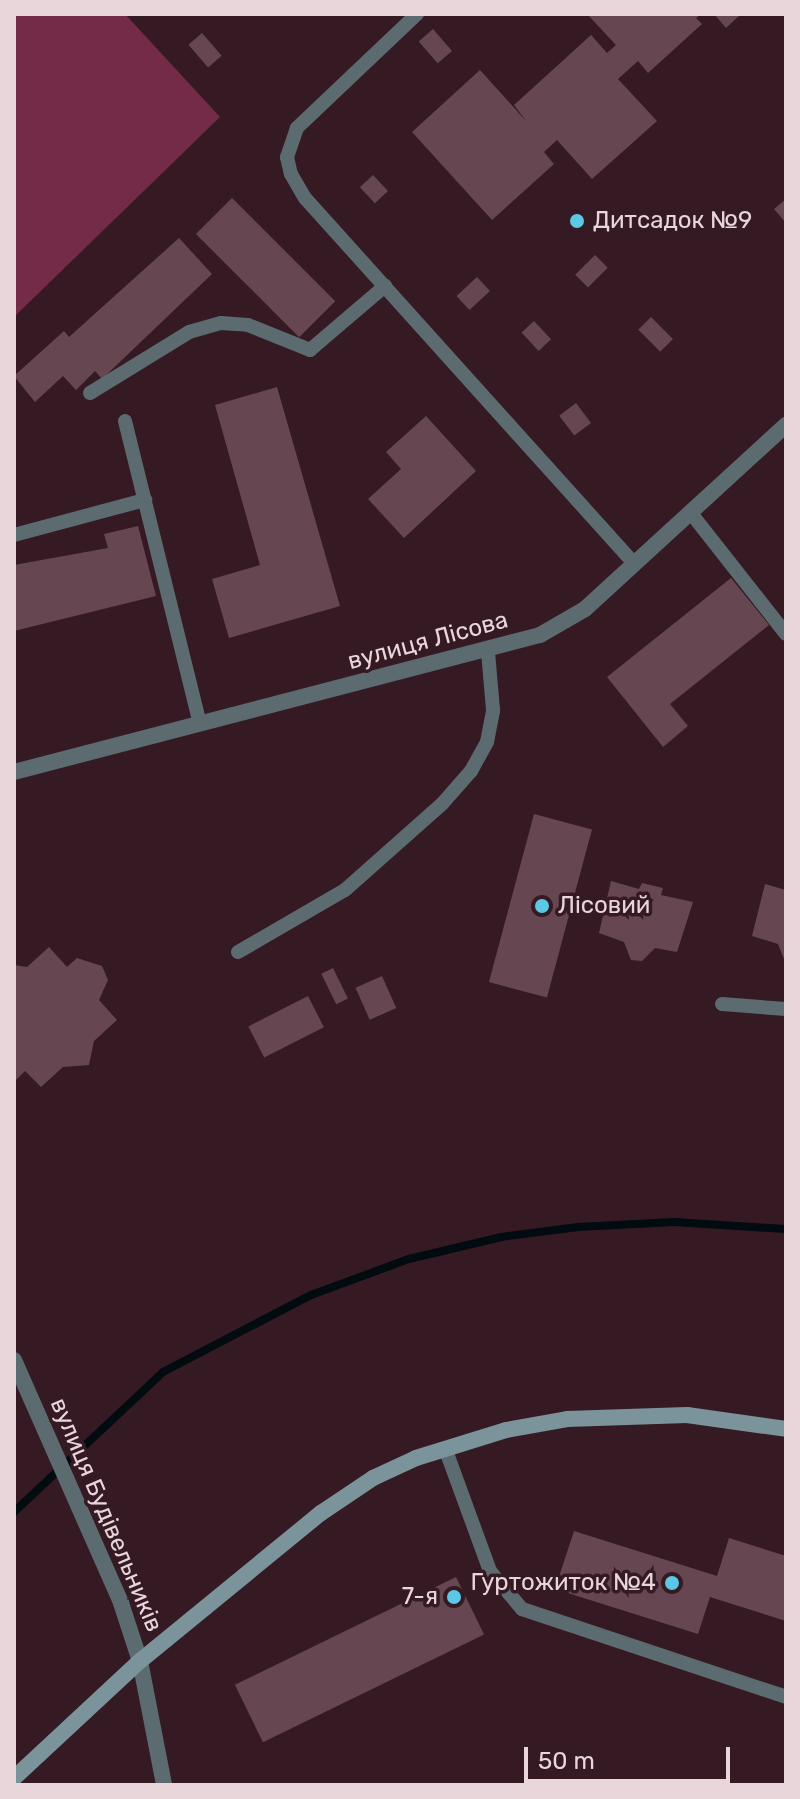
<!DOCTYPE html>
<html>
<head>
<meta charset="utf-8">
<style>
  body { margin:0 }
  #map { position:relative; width:800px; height:1799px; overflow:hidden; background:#351a23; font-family:Rubik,sans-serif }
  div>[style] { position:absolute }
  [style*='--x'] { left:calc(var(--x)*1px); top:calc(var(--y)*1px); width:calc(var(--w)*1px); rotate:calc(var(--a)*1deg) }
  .green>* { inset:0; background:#732b47 }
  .stream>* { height:8px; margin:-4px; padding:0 4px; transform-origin:4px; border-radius:4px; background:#010b10 }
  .building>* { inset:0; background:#664751; transform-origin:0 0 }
  .lane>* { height:14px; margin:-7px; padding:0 7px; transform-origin:7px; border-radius:7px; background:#5c6b70 }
  .street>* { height:16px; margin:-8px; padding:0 8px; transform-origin:8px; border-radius:8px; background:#5c6b70 }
  .secondary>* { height:16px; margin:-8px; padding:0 8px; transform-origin:8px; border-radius:8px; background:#7b949c }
  .dots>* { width:22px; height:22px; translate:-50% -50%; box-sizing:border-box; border:4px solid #351a23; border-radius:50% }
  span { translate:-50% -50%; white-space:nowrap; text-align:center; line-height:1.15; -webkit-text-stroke:7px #351a23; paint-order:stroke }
  .poi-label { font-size:24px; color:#e9d6db }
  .left { translate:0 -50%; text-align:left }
  .right { translate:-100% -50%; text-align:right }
  .street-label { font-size:24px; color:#e9d6db }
  .frame { position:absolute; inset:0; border:16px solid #e9d6db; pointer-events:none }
  .scale { position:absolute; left:524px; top:1747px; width:206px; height:36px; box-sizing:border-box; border:4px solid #e9d6db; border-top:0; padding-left:10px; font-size:24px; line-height:28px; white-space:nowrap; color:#e9d6db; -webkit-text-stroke:6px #351a23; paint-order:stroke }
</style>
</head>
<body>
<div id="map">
  <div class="green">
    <div style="clip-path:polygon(14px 14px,125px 14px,220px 117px,14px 317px)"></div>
  </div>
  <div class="stream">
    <div style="--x:14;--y:1512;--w:204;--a:-43.2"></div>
    <div style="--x:163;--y:1372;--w:167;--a:-27.5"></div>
    <div style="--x:311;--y:1295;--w:104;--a:-20.2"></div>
    <div style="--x:409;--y:1259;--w:95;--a:-13.4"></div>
    <div style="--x:501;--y:1237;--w:78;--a:-7.4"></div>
    <div style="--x:578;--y:1227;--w:96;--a:-3"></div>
    <div style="--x:674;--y:1222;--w:112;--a:3.6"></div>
  </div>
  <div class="building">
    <div style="clip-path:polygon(587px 14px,701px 14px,696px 18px,702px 24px,648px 73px,638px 61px,618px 79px,657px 121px,592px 179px,557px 140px,544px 152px,554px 164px,492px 220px,412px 132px,480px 70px,527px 122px,514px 105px,591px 35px,607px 53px,616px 45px)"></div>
    <div style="clip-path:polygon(714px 14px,741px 14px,726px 28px)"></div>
    <div style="left:433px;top:29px;width:29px;height:19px;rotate:49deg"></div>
    <div style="left:202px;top:33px;width:30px;height:18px;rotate:49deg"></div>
    <div style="left:373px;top:175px;width:22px;height:18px;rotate:47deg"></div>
    <div style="left:232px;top:198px;width:146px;height:51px;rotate:45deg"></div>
    <div style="clip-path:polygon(786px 199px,786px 223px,774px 209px)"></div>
    <div style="clip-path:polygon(179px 238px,212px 274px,102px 379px,95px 371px,76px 390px,63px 376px,35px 402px,14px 376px,64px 331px,69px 337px)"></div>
    <div style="left:595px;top:255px;width:18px;height:28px;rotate:45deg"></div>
    <div style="left:477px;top:277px;width:19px;height:28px;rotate:47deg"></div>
    <div style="left:651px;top:317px;width:31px;height:18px;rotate:45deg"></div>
    <div style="left:534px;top:321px;width:25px;height:17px;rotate:47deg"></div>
    <div style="clip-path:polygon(277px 387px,340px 606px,229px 638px,212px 579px,260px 565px,215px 405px)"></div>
    <div style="left:576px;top:403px;width:25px;height:21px;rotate:53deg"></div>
    <div style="clip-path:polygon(426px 416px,476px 471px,404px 538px,368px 499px,401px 469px,386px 452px)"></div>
    <div style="clip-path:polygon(138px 526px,156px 596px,14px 631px,14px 565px,108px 548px,104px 534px)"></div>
    <div style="clip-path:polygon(731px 578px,769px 625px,670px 704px,688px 726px,663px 747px,607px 677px)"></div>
    <div style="left:534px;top:814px;width:60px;height:174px;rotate:15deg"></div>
    <div style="clip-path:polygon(611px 881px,639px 889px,642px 883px,663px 888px,661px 895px,693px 902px,677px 952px,655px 948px,642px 961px,631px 960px,624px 942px,599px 933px)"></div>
    <div style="clip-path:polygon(765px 884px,786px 890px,786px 964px,778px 944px,752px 936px)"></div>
    <div style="clip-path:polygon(49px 947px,67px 967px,77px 958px,102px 966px,108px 980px,99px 1000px,117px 1020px,94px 1041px,89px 1065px,63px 1067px,41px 1087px,25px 1071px,14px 1082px,14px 965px,27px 967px)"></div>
    <div style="left:333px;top:968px;width:34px;height:13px;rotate:64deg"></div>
    <div style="left:382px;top:976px;width:35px;height:29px;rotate:66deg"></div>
    <div style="left:308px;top:996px;width:35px;height:67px;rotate:63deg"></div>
    <div style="clip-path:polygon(574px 1531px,717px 1576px,729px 1538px,786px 1556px,786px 1621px,710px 1597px,698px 1634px,555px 1589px)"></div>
    <div style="left:456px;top:1577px;width:64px;height:246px;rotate:64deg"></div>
  </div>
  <div class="lane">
    <div style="--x:417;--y:14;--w:166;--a:136.5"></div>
    <div style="--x:297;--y:128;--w:31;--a:109"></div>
    <div style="--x:287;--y:157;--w:17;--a:77"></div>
    <div style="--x:291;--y:174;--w:28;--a:60"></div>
    <div style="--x:305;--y:198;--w:491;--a:48"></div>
    <div style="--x:90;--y:393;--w:116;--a:-31.6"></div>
    <div style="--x:189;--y:332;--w:33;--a:-16"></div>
    <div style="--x:221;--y:323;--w:27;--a:4"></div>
    <div style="--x:248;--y:325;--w:67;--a:22"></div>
    <div style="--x:310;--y:350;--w:99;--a:-40.5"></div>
    <div style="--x:125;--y:421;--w:312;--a:76.1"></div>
    <div style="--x:690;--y:512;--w:155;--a:51.8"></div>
    <div style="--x:14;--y:535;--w:136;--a:-15"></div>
    <div style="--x:238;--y:952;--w:124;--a:-30.1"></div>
    <div style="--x:345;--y:890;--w:130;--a:-41.6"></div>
    <div style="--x:442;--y:804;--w:44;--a:-48.7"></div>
    <div style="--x:471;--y:771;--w:33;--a:-61"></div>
    <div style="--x:487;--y:742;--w:33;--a:-79"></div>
    <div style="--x:493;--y:710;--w:58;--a:-94.9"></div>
    <div style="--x:722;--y:1004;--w:64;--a:4.5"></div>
    <div style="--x:445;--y:1448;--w:131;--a:69.9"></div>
    <div style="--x:490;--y:1571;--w:50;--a:49.9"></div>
    <div style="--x:522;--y:1609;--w:278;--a:18.4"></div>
  </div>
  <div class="street">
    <div style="--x:14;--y:772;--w:544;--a:-14.6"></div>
    <div style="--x:540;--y:635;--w:52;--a:-30"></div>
    <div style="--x:585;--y:609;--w:273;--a:-42.5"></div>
    <div style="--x:14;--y:1360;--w:266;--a:66.2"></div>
    <div style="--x:121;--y:1603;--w:61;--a:71.9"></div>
    <div style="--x:140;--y:1661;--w:126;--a:79"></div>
  </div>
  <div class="secondary">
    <div style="--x:14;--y:1778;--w:172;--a:-42.9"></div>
    <div style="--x:140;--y:1661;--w:234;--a:-39.3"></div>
    <div style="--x:321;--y:1513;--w:63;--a:-33.9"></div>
    <div style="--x:373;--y:1478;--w:47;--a:-24.9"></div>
    <div style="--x:416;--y:1458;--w:94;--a:-17.3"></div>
    <div style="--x:506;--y:1430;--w:62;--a:-10.2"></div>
    <div style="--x:567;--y:1419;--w:120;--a:-1.9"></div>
    <div style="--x:687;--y:1415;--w:100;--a:8"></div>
  </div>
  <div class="dots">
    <div style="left:577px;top:221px;background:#5bc8e6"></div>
    <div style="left:542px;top:906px;background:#5bc8e6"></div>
    <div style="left:672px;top:1583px;background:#5bc8e6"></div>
    <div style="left:454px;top:1597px;background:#5bc8e6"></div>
  </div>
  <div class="poi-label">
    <span class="left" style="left:593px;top:221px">Дитсадок №9</span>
    <span class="left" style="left:558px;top:906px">Лісовий</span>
    <span class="right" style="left:656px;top:1583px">Гуртожиток №4</span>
    <span class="right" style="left:438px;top:1597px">7-я</span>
  </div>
  <div class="street-label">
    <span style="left:428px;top:641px;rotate:-15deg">вулиця Лісова</span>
    <span style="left:106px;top:1515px;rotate:67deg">вулиця Будівельників</span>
  </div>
  <div class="frame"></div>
  <div class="scale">50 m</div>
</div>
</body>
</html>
